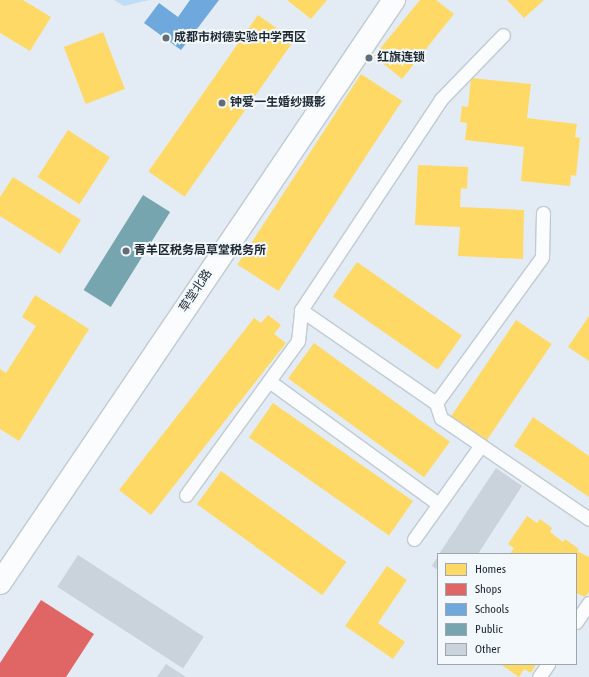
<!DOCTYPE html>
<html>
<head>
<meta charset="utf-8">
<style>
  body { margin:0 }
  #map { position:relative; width:589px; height:677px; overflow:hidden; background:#e3ecf4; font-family:"Asap Condensed","Noto Sans SC",sans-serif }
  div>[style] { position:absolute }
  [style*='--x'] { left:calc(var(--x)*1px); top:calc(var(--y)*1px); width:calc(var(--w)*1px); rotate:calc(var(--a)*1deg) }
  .green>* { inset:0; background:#bfddf6 }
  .homes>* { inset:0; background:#ffd966; transform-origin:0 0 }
  .shops>* { inset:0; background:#e06666 }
  .schools>* { inset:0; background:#6fa8dc }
  .public>* { inset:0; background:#76a5af; transform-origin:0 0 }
  .building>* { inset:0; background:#cad3db; transform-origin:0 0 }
  .roads { filter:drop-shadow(1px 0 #c1cad2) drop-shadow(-1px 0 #c1cad2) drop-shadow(0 1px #c1cad2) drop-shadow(0 -1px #c1cad2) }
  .service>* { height:13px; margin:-6.5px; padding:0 6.5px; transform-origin:6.5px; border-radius:6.5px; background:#fbfcfd }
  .minor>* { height:22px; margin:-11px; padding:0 11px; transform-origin:11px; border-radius:11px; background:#fbfcfd }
  .dots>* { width:11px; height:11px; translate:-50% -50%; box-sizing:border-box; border:2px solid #f3f8fd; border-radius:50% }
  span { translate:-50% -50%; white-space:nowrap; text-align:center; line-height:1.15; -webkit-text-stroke:4px #f3f8fd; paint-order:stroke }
  .poi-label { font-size:12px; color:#1f2931; font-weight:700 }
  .left { translate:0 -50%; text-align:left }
  .street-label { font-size:12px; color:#1f2931 }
  .legend { position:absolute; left:437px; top:553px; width:140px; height:112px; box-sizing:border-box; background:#f3f8fd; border:1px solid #9ea5ab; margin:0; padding:5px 7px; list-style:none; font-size:12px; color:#1f2931 }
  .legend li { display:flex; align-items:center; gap:8px; height:20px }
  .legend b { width:20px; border:1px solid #9ea5ab }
</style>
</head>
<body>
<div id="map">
  <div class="green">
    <div style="clip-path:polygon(114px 0,149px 0,124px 6px)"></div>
  </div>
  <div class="homes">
    <div style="clip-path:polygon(0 0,23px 0,51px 17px,30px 51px,0 33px)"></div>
    <div style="clip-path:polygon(287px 0,327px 0,311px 19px)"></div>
    <div style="clip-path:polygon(420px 0,436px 0,454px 14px,402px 79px,374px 56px)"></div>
    <div style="clip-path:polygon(507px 0,544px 0,524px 18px)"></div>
    <div style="left:258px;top:15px;width:44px;height:191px;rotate:35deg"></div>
    <div style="left:103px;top:32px;width:61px;height:42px;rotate:69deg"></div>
    <div style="left:361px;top:74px;width:49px;height:227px;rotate:33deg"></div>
    <div style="clip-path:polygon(471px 78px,531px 84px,527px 118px,577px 124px,575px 137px,580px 138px,576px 176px,571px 175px,570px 186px,521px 181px,524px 147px,465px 140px,467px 123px,460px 122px,462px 106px,468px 107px)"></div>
    <div style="left:68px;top:130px;width:50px;height:56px;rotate:33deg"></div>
    <div style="clip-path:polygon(418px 165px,468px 167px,467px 189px,461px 188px,460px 207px,524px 210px,523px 259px,458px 256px,460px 227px,415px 225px)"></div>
    <div style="clip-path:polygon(13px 177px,81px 220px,60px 254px,0 216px,0 197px)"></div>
    <div style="left:357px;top:262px;width:128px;height:42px;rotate:35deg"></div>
    <div style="clip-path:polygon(35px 295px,89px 329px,19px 441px,0 429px,0 369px,6px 373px,36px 326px,22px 317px)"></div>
    <div style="clip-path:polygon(268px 315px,281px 325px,274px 334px,286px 343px,151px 515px,119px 490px,254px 318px,261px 323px)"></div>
    <div style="clip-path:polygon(589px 316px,589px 361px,568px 347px)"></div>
    <div style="left:516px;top:320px;width:43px;height:116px;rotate:34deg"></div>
    <div style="left:314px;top:343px;width:168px;height:44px;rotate:36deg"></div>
    <div style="left:273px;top:403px;width:171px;height:42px;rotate:35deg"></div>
    <div style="clip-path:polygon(533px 417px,589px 456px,589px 497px,514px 446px)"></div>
    <div style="left:221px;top:471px;width:155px;height:41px;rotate:36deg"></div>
    <div style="clip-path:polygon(527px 516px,537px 523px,540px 519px,552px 528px,550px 532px,563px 542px,565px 539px,579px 549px,577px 551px,589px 557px,589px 592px,585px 597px,576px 593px,576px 554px,510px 554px,514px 548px,508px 544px)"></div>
    <div style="clip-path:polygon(387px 566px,407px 580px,378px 623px,405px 642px,393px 659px,345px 626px)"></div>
    <div style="clip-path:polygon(500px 664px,536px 664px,531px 673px,524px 669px,519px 677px)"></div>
  </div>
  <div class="shops">
    <div style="clip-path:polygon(41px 600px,94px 634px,66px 677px,0 677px,0 663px)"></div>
  </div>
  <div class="schools">
    <div style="clip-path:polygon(190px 0,219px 0,181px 50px,144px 23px,159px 3px,178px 17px)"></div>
  </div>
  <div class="public">
    <div style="left:143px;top:195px;width:32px;height:112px;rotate:32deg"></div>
  </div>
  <div class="building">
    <div style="clip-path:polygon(496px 468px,522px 486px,478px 554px,439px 554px)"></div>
    <div style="left:78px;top:555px;width:150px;height:38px;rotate:33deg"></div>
    <div style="clip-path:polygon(438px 556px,438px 570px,432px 566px)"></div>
    <div style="clip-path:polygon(166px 664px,186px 677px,157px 677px)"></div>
  </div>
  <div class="roads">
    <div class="service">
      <div style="--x:301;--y:310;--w:164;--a:34.6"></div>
      <div style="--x:436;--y:403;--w:16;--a:72"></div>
      <div style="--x:441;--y:418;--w:179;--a:34.3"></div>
      <div style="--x:269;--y:381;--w:209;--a:36"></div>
      <div style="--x:436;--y:403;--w:180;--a:-54"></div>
      <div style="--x:542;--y:257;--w:44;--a:-88.7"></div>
      <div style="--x:186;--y:495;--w:190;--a:-54"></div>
      <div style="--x:298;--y:341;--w:31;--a:-84"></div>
      <div style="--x:301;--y:310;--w:253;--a:-56.4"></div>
      <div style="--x:441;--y:99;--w:89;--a:-45.9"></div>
      <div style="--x:414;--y:539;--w:115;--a:-54.5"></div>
      <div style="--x:576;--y:622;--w:23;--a:-56"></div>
      <div style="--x:539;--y:677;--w:16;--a:-55"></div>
    </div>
    <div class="minor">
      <div style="--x:0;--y:583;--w:704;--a:-55.95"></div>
    </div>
  </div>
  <div class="dots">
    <div style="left:166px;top:38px;background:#646d75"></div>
    <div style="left:369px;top:58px;background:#646d75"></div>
    <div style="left:222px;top:103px;background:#646d75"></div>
    <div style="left:126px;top:251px;background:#646d75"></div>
  </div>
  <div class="poi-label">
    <span class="left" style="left:174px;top:38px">成都市树德实验中学西区</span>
    <span class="left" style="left:377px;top:58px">红旗连锁</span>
    <span class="left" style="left:230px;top:103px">钟爱一生婚纱摄影</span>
    <span class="left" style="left:134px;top:251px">青羊区税务局草堂税务所</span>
  </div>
  <div class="street-label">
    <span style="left:196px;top:291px;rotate:-56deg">草堂北路</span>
  </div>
  <ul class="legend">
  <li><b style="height:11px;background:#ffd966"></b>Homes</li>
  <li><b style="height:11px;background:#e06666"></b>Shops</li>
  <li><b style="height:11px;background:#6fa8dc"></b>Schools</li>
  <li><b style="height:11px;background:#76a5af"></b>Public</li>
  <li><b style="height:11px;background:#cad3db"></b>Other</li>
  </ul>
</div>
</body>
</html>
